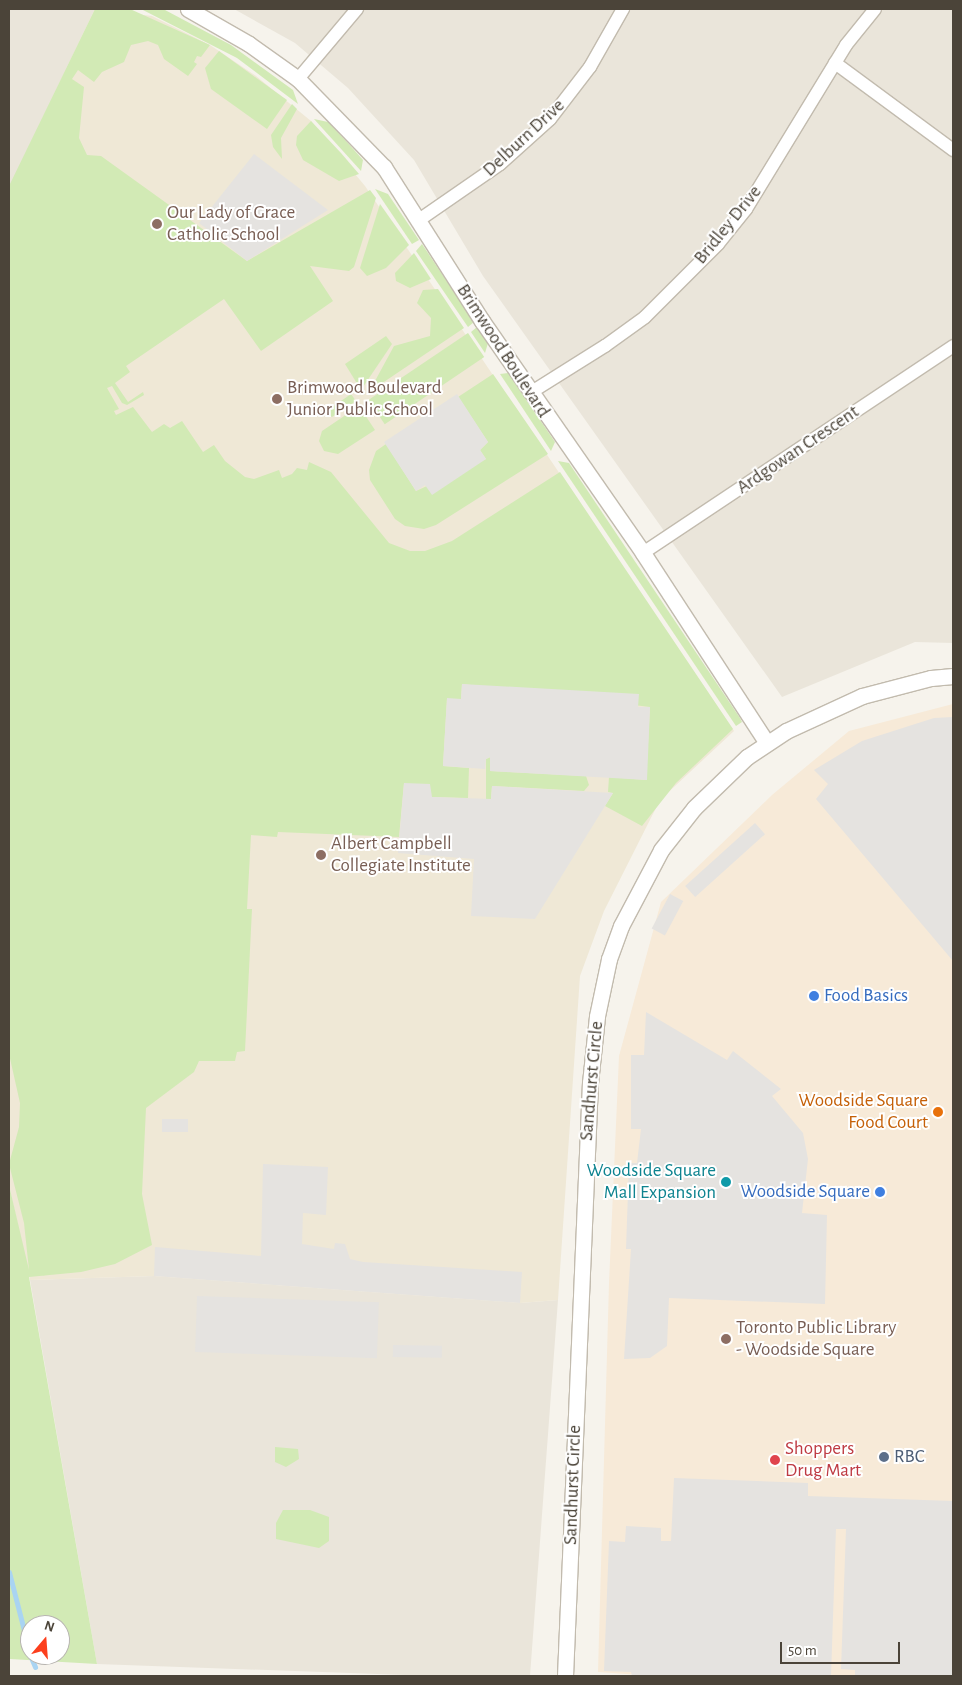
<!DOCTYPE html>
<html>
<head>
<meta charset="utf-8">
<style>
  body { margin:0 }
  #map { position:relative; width:962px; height:1685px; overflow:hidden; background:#f6f3ec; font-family:"Alegreya Sans",sans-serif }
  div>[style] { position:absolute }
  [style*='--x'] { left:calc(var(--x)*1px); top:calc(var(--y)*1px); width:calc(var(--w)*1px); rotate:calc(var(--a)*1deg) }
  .residential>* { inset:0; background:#eae5da }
  .commercial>* { inset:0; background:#f7ead8 }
  .education>* { inset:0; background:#efe8d6 }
  .green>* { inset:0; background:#d2eab5; transform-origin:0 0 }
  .parking>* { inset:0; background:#e5e3e0; transform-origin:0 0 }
  .stream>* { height:5px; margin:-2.5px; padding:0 2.5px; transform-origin:2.5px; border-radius:2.5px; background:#a9d4f2 }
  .roads { filter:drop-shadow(1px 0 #c2bbae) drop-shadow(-1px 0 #c2bbae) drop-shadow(0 1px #c2bbae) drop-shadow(0 -1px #c2bbae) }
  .minor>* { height:12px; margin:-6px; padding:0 6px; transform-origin:6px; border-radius:6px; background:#fff }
  .tertiary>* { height:15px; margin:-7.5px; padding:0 7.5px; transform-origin:7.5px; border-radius:7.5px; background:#fff }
  .dots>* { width:14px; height:14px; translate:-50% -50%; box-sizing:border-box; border:2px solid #fff; border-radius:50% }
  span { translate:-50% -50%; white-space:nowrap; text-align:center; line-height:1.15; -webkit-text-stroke:4px #fff; paint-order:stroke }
  .street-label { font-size:19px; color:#4b4439 }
  .education-label { font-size:19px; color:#785e54 }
  .left { translate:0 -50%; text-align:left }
  .shop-label { font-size:19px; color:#366cbe }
  .right { translate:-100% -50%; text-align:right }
  .food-label { font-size:19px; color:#c56008 }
  .culture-label { font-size:19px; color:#0d838f }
  .health-label { font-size:19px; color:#be3a42 }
  .service-label { font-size:19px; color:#4e5e75 }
  .frame { position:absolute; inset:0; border:10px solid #4b4439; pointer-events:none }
  .north { position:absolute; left:20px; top:1615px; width:50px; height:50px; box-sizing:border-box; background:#fff; border:1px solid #b7b4b0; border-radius:50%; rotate:18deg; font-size:14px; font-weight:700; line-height:20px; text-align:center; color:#4b4439 }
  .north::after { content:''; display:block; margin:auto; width:18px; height:22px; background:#fc3f1d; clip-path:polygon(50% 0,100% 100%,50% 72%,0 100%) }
  .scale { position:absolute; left:780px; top:1642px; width:120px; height:22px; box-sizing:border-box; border:2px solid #4b4439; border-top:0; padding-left:6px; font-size:15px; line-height:18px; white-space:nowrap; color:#4b4439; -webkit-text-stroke:4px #fff; paint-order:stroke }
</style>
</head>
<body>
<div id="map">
  <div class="residential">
    <div style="clip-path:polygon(9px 9px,95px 9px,9px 188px)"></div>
    <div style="clip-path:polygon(234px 9px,953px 9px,953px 643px,915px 642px,782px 697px,483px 276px,414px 160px,348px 88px,295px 43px)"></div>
    <div style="clip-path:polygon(154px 1276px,520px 1303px,558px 1300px,530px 1676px,432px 1676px,97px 1664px,30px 1280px)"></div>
  </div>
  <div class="commercial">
    <div style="clip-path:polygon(953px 704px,953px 1676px,654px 1676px,598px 1672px,609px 1283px,619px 1056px,661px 902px,772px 795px,849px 731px)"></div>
  </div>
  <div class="education">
    <div style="clip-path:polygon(95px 9px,152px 16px,210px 45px,256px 76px,311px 121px,365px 186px,734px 731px,660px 800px,604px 911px,580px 976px,558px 1300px,520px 1303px,154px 1276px,30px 1280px,9px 1185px,9px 188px)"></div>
  </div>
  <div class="green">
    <div style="clip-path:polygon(evenodd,95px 9px,130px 9px,210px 45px,201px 57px,197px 56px,194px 62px,197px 64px,188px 76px,164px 59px,158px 45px,148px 41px,131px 45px,124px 62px,102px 72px,94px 82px,78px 70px,72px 79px,84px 87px,79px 138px,87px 155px,101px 156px,247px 261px,370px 190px,376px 198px,354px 267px,349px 271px,310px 266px,333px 301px,261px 351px,224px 299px,126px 366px,130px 372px,115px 383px,128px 402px,143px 392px,144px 395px,127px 405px,122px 403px,112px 386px,107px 388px,119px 409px,114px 411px,116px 415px,133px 407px,152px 432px,164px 424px,170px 428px,182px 421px,203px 452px,214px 445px,225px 461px,245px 477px,254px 479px,279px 470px,282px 478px,292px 474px,297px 468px,307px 470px,309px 462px,331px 472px,389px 543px,410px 551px,425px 551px,452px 541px,560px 472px,733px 729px,676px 783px,642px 826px,605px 806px,613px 793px,608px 792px,609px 777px,646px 780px,650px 707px,462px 684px,461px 699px,447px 699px,443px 766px,469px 768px,468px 798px,432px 797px,404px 783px,399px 837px,278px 832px,277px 837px,251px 835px,247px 909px,252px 909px,245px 1051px,237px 1052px,235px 1061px,199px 1061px,194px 1072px,146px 1108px,142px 1194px,152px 1245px,115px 1264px,81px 1272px,29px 1277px,97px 1664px,10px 1659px,9px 1651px,9px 1185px,29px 1270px,24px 1223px,9px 1164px,19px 1127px,20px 1103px,9px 1054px,9px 186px,95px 9px,30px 1625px,60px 1625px,60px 1655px,30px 1655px,30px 1625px)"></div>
    <div style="clip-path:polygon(141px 9px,165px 10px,231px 45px,293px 90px,298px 104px,237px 58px)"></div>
    <div style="clip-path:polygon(219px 51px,287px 100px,267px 129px,211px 89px,205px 68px)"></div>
    <div style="clip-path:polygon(292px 104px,297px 109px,281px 138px,282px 159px,273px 147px,271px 135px)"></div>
    <div style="clip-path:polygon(314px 119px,328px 122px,347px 142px,363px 160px,361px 171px)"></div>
    <div style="clip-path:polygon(311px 121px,341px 153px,359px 174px,339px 181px,303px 160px,296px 145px,297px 136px)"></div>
    <div style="clip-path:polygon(375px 189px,388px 194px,419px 240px,412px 244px)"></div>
    <div style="clip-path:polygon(380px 204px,409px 245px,386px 268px,367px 276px,360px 268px)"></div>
    <div style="clip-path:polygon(422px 244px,474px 322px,468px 327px,416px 251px)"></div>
    <div style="clip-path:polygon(414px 253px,431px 279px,410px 288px,396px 281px,395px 273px)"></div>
    <div style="clip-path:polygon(438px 289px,464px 328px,369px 392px,394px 346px,430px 336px,431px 318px,417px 303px,423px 290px)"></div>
    <div style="clip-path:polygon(477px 327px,488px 343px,485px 353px,471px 332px)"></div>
    <div style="left:468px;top:333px;width:29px;height:120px;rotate:56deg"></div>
    <div style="clip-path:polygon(386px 336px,392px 344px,361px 390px,345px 364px)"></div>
    <div style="clip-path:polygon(508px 373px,555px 442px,551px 451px,500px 374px)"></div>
    <div style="clip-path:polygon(493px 374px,548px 454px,436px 525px,424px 529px,405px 526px,395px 519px,370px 480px,369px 470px,376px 451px,386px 444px,416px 491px,486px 459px,480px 450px,488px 442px,458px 397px)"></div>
    <div style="clip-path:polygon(351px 394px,356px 401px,332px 417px,325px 412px)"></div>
    <div style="clip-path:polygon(359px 406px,375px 430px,338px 454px,324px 451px,319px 441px,322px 431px)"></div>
    <div style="clip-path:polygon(558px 461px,569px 463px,740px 718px,742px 722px,736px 726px)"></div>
    <div style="clip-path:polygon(491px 757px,490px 771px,586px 776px,589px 785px,584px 791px,492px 786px,491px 799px,486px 799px,486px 759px)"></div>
    <div style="clip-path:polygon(275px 1447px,298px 1449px,299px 1459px,286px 1467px,275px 1462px)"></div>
    <div style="clip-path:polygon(283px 1510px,310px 1510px,329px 1517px,329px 1541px,319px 1548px,276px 1539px,276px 1523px)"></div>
  </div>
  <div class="parking">
    <div style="clip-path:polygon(254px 154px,328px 210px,247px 261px,199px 223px)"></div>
    <div style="clip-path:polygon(457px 394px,488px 442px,480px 450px,486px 459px,432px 495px,425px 485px,416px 491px,384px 442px)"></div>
    <div style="clip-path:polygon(462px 684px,639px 694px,638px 707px,650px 707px,647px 780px,490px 771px,490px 757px,486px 759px,485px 769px,443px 766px,447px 698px,461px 699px)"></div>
    <div style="clip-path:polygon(953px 717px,953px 961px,816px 799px,828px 784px,814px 770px,862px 741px,934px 718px)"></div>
    <div style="clip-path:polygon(404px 783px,430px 784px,432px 797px,491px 799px,492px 786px,613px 793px,535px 919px,471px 916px,474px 859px,398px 853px)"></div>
    <div style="left:755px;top:823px;width:15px;height:94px;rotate:48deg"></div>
    <div style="left:670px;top:894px;width:15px;height:39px;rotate:28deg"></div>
    <div style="clip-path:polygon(646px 1012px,727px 1060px,733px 1051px,781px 1089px,772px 1096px,803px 1133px,808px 1159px,802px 1213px,827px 1215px,825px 1304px,669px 1298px,667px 1346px,650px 1358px,624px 1359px,631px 1249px,626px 1249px,629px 1163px,637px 1163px,641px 1129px,631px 1129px,631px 1055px,644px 1055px)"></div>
    <div style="left:162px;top:1119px;width:26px;height:13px"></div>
    <div style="clip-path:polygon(263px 1164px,328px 1167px,326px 1215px,303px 1213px,302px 1244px,334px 1249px,335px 1243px,345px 1244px,350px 1259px,363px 1262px,522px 1272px,520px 1303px,154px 1276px,155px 1247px,261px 1256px)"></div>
    <div style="left:197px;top:1296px;width:182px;height:56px;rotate:2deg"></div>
    <div style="left:393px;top:1345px;width:49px;height:12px;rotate:1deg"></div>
    <div style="clip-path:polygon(674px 1478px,808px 1483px,808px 1496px,953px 1501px,953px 1676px,855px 1676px,855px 1670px,841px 1669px,846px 1529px,836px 1529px,831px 1676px,632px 1676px,631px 1672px,604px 1671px,609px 1541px,625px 1542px,626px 1526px,661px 1528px,661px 1541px,671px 1541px)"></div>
  </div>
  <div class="stream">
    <div style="--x:9;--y:1572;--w:85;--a:75.6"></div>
    <div style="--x:30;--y:1655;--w:13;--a:67"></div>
  </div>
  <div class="roads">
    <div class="minor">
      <div style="--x:835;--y:63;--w:147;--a:36.4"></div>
      <div style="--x:298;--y:79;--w:92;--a:-49.9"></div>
      <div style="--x:419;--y:220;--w:98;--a:-34.7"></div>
      <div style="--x:500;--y:164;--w:67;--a:-42"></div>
      <div style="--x:550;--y:119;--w:66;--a:-52.4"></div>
      <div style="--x:590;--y:67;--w:67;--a:-60.4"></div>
      <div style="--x:530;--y:393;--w:89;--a:-32.1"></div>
      <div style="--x:605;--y:346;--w:49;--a:-35.9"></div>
      <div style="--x:645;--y:317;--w:103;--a:-45"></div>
      <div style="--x:718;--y:244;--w:45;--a:-51.3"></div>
      <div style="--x:746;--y:209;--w:192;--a:-58.6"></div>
      <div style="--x:846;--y:45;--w:46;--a:-51.1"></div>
      <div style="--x:643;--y:553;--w:373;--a:-33.7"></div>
    </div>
    <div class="tertiary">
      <div style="--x:188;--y:9;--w:70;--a:29.8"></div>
      <div style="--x:249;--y:44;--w:60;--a:35.5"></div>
      <div style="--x:298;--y:79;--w:123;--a:45.7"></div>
      <div style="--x:384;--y:167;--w:183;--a:57.5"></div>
      <div style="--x:482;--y:321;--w:282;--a:55.2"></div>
      <div style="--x:643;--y:553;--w:227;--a:56.9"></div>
      <div style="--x:565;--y:1676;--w:594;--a:-87.59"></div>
      <div style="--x:590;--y:1083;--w:67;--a:-84"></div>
      <div style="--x:597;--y:1016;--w:58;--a:-78.1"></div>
      <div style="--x:609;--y:959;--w:35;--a:-70"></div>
      <div style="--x:621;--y:926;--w:86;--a:-62.2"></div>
      <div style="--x:661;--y:850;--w:53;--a:-51.8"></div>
      <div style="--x:694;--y:808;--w:74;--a:-43.9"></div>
      <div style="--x:747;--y:757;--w:47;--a:-33.7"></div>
      <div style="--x:786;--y:731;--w:84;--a:-24.7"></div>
      <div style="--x:862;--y:696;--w:71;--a:-14.6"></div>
      <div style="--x:931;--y:678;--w:22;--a:-5"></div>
    </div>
  </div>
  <div class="dots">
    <div style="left:157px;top:224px;background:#8d6e63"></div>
    <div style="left:277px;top:399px;background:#8d6e63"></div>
    <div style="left:321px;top:855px;background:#8d6e63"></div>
    <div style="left:814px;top:996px;background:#3f7fe0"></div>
    <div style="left:938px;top:1112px;background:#e8710a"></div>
    <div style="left:726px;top:1182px;background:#0f9aa8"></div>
    <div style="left:880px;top:1192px;background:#3f7fe0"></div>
    <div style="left:726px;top:1339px;background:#8d6e63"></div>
    <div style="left:884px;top:1457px;background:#5c6f8a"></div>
    <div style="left:775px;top:1460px;background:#e0444e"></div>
  </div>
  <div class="street-label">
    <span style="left:524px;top:138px;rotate:-43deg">Delburn Drive</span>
    <span style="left:728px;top:225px;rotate:-51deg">Bridley Drive</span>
    <span style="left:503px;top:351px;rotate:57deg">Brimwood Boulevard</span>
    <span style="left:798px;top:450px;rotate:-34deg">Ardgowan Crescent</span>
    <span style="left:592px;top:1081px;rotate:-85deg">Sandhurst Circle</span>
    <span style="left:573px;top:1485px;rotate:-88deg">Sandhurst Circle</span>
  </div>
  <div class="education-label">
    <span class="left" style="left:167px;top:224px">Our Lady of Grace<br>Catholic School</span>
    <span class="left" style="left:287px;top:399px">Brimwood Boulevard<br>Junior Public School</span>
    <span class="left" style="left:331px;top:855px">Albert Campbell<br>Collegiate Institute</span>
    <span class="left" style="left:736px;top:1339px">Toronto Public Library<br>- Woodside Square</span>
  </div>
  <div class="shop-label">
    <span class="left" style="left:824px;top:996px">Food Basics</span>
    <span class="right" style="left:870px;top:1192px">Woodside Square</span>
  </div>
  <div class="food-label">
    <span class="right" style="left:928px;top:1112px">Woodside Square<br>Food Court</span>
  </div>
  <div class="culture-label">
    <span class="right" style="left:716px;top:1182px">Woodside Square<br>Mall Expansion</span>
  </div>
  <div class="health-label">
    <span class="left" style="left:785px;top:1460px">Shoppers<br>Drug Mart</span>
  </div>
  <div class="service-label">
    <span class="left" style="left:894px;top:1457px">RBC</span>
  </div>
  <div class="frame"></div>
  <div class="north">N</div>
  <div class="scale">50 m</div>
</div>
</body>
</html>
